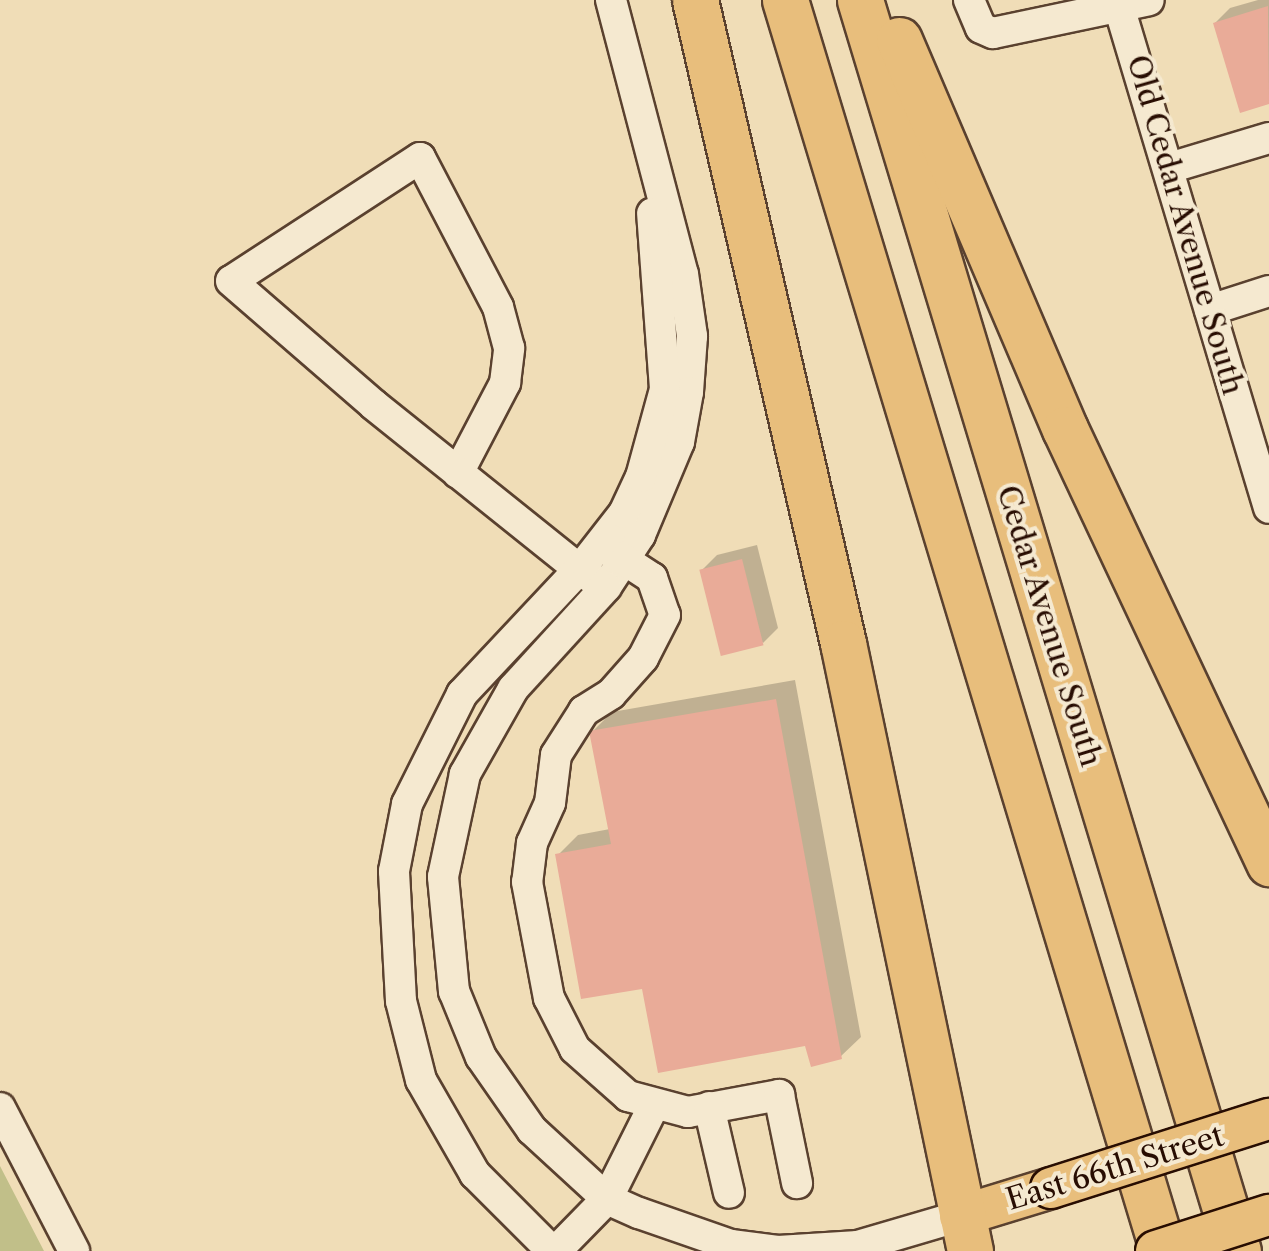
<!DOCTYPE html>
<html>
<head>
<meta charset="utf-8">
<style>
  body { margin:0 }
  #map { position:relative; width:1269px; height:1251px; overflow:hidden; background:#f0ddb7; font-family:"Libre Caslon Text",serif }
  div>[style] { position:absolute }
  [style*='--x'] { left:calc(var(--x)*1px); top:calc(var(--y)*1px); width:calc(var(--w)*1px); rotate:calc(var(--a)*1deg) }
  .green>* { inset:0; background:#c1bf89 }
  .shadow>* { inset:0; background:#0003 }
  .building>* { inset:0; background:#e9ab98; transform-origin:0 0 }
  .roads { filter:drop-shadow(2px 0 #5a412f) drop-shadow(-2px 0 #5a412f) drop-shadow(0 2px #5a412f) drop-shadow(0 -2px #5a412f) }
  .minor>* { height:30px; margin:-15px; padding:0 15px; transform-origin:15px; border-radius:15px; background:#f5e9d0 }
  .major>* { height:40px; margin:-20px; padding:0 20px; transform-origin:20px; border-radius:20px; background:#e8be7c }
  .highway>* { height:45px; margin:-22.5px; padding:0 22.5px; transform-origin:22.5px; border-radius:22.5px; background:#e8be7c }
  .bridges { filter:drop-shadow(2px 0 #280d02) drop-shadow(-2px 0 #280d02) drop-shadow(0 2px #280d02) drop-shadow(0 -2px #280d02) }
  .major-bridge>* { height:40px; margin:-20px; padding:0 20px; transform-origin:20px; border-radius:20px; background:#e8be7c }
  span { translate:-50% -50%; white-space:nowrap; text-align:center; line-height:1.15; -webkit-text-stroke:8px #f5e9d0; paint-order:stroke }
  .street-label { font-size:30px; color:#280d02 }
</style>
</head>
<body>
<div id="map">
  <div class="green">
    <div style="clip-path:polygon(0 1166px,15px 1195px,44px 1251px,0 1251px)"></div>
  </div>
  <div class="shadow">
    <div style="clip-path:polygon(1258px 0,1269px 0,1269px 101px,1241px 110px,1215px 23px,1230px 8px)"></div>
    <div style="clip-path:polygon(757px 545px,778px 628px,763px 643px,702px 570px,717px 555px)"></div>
    <div style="clip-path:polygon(795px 680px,861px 1037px,840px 1057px,644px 986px,558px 855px,578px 835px,610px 829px,592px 732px,612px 712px)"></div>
  </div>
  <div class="building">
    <div style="clip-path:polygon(1268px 6px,1269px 104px,1240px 113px,1213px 23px)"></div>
    <div style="left:742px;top:559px;width:89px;height:44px;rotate:76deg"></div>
    <div style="clip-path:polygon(776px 699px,842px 1059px,811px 1067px,805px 1046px,658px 1073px,642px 989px,581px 999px,555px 854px,611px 844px,589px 731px)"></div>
  </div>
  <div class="roads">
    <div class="minor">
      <div style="--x:611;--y:0;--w:283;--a:75.3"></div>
      <div style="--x:683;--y:274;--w:63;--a:81.7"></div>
      <div style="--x:692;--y:336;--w:56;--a:94.1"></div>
      <div style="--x:688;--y:392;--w:51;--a:100.2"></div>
      <div style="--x:679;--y:442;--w:101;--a:112.8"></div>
      <div style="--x:640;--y:535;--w:62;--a:123.2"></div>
      <div style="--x:606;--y:587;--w:138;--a:132.4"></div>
      <div style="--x:513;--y:689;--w:98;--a:119.5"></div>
      <div style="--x:465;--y:774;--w:105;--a:102.1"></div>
      <div style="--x:443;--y:877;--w:115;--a:84.5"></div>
      <div style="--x:454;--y:991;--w:71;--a:67.8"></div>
      <div style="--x:481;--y:1057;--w:89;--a:55.1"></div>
      <div style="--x:532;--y:1130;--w:102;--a:42.6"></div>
      <div style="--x:607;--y:1199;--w:35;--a:24"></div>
      <div style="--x:639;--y:1213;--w:97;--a:19.2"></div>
      <div style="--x:731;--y:1245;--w:47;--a:7.3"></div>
      <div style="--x:778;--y:1251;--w:80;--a:-3.6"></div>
      <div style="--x:858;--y:1246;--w:106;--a:-16.4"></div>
      <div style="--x:969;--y:0;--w:30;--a:67"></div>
      <div style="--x:981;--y:28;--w:13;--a:23"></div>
      <div style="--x:993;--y:33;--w:159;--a:-11.9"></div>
      <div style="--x:1117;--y:0;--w:530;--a:73.34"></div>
      <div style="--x:1169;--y:168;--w:104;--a:-16.7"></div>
      <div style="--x:1210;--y:310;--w:62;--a:-17.9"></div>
      <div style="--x:458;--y:473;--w:102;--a:-62.4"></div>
      <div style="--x:505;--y:383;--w:35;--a:-83"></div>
      <div style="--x:509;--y:348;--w:42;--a:-105"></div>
      <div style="--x:498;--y:307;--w:168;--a:-117.6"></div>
      <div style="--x:420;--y:158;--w:225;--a:146.9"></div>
      <div style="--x:231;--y:281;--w:189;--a:40.9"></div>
      <div style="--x:374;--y:405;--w:263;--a:38.7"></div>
      <div style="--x:579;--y:569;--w:19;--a:35"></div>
      <div style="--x:606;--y:548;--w:55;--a:33.1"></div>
      <div style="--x:652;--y:578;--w:39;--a:71"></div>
      <div style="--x:665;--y:615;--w:48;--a:117.1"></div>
      <div style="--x:643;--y:658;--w:48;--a:131.6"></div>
      <div style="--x:611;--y:694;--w:32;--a:148"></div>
      <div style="--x:584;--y:711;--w:52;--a:122.5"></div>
      <div style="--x:556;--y:755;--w:48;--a:97.1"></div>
      <div style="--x:550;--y:803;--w:44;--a:114.2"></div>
      <div style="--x:532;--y:843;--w:39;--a:97"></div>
      <div style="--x:527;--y:882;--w:118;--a:79.3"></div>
      <div style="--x:549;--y:998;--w:57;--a:63"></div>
      <div style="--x:575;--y:1049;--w:71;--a:41.6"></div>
      <div style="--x:628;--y:1096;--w:62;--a:14.9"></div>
      <div style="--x:688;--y:1112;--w:93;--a:-10.6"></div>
      <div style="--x:779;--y:1095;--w:90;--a:78.4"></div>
      <div style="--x:709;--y:1107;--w:88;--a:76.9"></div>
      <div style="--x:0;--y:1108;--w:161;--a:62.6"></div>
      <div style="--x:552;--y:1251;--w:109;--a:-135"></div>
      <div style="--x:475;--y:1174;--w:108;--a:-119.9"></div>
      <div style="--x:421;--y:1080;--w:81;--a:-104.2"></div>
      <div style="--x:401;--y:1001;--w:130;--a:-93.1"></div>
      <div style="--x:394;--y:871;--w:68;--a:-79"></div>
      <div style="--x:407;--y:804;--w:123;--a:-63.4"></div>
      <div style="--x:462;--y:694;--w:180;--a:-46.8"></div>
      <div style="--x:585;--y:563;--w:63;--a:-52"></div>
      <div style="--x:624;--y:513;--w:40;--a:-65"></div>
      <div style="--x:641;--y:477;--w:91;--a:-74.7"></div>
      <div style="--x:665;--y:389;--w:176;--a:-94.2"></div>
      <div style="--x:556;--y:1251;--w:73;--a:-45.6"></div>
      <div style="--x:607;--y:1199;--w:103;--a:-63.4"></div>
    </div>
    <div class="major">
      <div style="--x:960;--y:1216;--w:95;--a:-17.1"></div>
    </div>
    <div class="highway">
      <div style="--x:695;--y:0;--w:660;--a:77.04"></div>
      <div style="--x:843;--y:643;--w:621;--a:78.2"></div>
      <div style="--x:785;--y:0;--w:1307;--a:73.19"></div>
      <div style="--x:860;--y:0;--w:1307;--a:73.19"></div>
      <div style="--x:899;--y:40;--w:423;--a:66.9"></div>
      <div style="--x:1065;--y:429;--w:480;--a:64.8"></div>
    </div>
  </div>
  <div class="bridges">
    <div class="major-bridge">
      <div style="--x:1051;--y:1188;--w:229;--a:-17.6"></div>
      <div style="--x:1156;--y:1251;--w:119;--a:-17.7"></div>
    </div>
  </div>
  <div class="street-label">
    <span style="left:1185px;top:225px;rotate:74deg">Old Cedar Avenue South</span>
    <span style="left:1049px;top:626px;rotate:73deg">Cedar Avenue South</span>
    <span style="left:1115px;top:1168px;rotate:-17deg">East 66th Street</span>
  </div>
</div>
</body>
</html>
